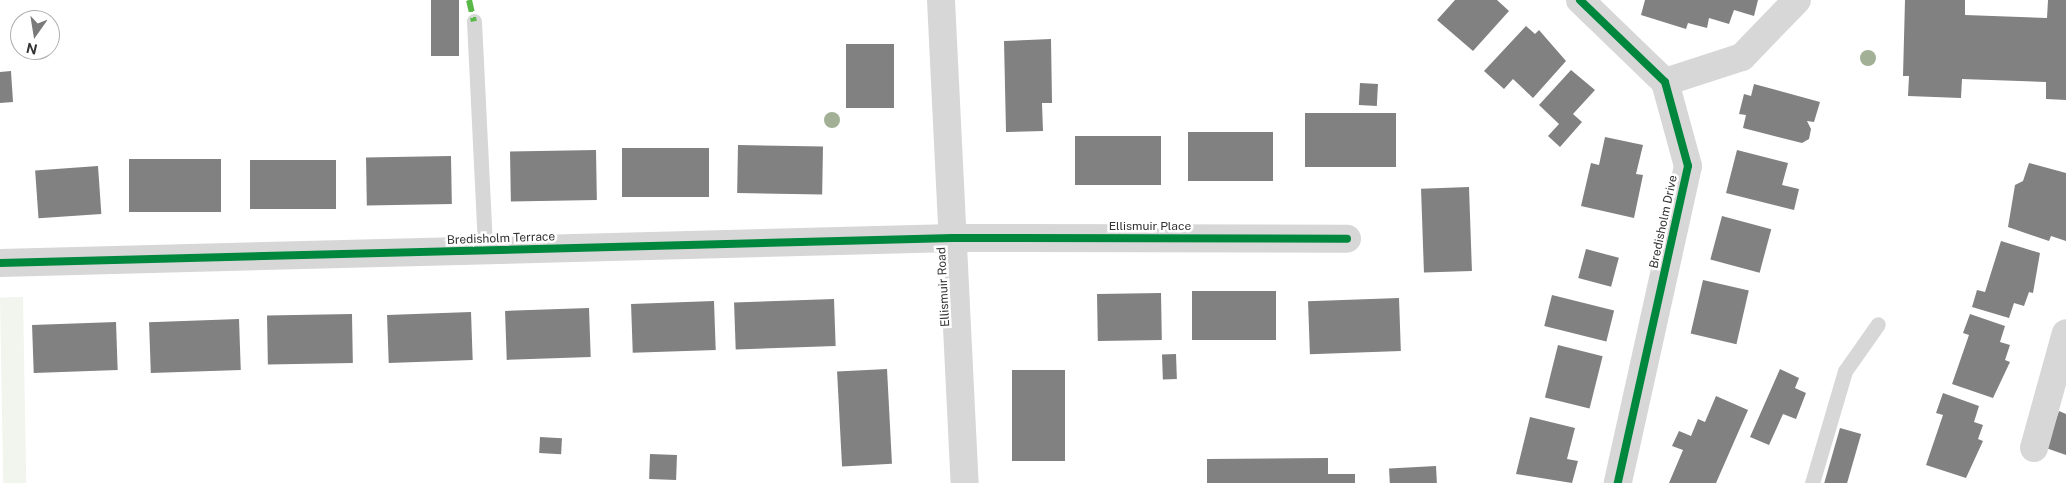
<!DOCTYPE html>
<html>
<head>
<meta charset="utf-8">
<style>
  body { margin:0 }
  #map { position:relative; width:2066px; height:483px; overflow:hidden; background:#fff; font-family:"Public Sans",sans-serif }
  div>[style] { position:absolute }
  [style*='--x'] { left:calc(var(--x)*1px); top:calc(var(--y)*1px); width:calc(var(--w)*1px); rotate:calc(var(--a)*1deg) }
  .green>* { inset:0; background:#f1f5ed; transform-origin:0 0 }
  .building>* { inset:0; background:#818181; transform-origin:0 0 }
  .service>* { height:15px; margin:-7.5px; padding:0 7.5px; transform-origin:7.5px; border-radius:7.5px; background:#d7d7d7 }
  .minor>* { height:28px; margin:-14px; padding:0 14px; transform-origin:14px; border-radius:14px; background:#d7d7d7 }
  .quiet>* { height:6px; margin-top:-3px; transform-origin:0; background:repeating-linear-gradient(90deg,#58b947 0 12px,transparent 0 18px) }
  .cycleway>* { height:8px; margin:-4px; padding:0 4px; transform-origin:4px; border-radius:4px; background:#00873e }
  .trees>* { width:16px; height:16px; margin:-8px; border-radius:50%; background:#a2b095 }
  span { translate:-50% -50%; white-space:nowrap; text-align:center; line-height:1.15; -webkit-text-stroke:5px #fff; paint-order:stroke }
  .street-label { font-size:12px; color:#333 }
  .north { position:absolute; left:10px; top:10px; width:50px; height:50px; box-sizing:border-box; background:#fff; border:1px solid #adadad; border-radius:50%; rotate:193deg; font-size:14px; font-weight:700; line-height:20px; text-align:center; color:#333 }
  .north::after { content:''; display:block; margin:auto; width:18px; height:22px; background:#7a7a7a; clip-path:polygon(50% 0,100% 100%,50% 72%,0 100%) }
</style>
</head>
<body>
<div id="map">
  <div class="green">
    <div style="left:23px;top:297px;width:186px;height:23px;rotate:89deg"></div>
  </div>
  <div class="building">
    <div style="left:431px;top:0;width:28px;height:56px"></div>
    <div style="clip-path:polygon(1455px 0,1497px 0,1509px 11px,1473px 51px,1437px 20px)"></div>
    <div style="clip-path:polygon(1645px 0,1758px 0,1754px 16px,1734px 10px,1729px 24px,1709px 18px,1707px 28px,1688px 23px,1686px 29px,1641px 15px)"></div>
    <div style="clip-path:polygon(1905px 0,1965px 0,1965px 15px,2047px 18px,2048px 0,2066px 0,2066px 100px,2046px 99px,2046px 82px,1962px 79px,1961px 98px,1908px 96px,1909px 76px,1903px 76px)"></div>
    <div style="clip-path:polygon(1526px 26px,1535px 34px,1539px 30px,1566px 61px,1533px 98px,1513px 79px,1504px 89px,1484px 71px)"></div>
    <div style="clip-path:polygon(1051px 39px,1052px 103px,1042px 103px,1043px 131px,1006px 132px,1004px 41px)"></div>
    <div style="left:894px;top:44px;width:64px;height:48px;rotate:90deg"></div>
    <div style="clip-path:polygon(1571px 70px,1595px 90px,1573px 114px,1582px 122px,1560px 147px,1548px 136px,1559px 124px,1539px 105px)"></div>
    <div style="clip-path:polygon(11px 71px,13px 102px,0 103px,0 72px)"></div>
    <div style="left:1360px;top:83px;width:18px;height:22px;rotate:3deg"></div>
    <div style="clip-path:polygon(1754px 84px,1820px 102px,1814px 122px,1807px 121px,1811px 129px,1809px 139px,1802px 143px,1743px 128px,1746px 115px,1739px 114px,1744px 94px,1751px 96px)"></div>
    <div style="left:1305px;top:113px;width:91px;height:54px"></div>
    <div style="left:1188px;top:132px;width:85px;height:49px"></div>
    <div style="left:1075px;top:136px;width:86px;height:49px"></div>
    <div style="clip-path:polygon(1605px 137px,1643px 145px,1636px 174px,1643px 175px,1634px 218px,1581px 206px,1591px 163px,1599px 165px)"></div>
    <div style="left:738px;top:145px;width:85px;height:48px;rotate:1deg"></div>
    <div style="left:709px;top:148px;width:49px;height:87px;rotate:90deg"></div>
    <div style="left:596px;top:150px;width:50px;height:86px;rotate:89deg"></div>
    <div style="clip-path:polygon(1737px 150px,1788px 163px,1782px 185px,1799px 189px,1794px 210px,1726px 193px)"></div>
    <div style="left:451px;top:156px;width:48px;height:85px;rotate:89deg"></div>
    <div style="left:129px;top:159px;width:92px;height:53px"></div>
    <div style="left:250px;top:160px;width:86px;height:49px"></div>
    <div style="clip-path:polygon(2029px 163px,2066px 173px,2066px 241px,2051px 236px,2049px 241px,2008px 227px,2015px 185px,2023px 181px)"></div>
    <div style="left:98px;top:166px;width:48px;height:63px;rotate:86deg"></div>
    <div style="left:1469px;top:187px;width:84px;height:48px;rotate:88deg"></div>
    <div style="left:1722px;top:216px;width:51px;height:45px;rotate:15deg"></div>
    <div style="clip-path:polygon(2001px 241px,2040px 253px,2033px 293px,2029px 292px,2024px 306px,2014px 303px,2009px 318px,1972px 307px,1977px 290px,1985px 292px)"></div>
    <div style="left:1586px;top:249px;width:34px;height:30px;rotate:15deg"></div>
    <div style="left:1703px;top:280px;width:47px;height:55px;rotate:13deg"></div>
    <div style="left:1192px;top:291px;width:84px;height:49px"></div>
    <div style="left:1161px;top:293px;width:47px;height:64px;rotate:89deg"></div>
    <div style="left:1552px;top:295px;width:64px;height:32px;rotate:14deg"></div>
    <div style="left:1399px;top:298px;width:53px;height:91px;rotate:88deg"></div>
    <div style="left:834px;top:299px;width:47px;height:100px;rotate:88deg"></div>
    <div style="left:714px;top:301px;width:49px;height:83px;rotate:88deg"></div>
    <div style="left:589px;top:308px;width:49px;height:84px;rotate:88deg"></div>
    <div style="left:471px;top:312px;width:48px;height:84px;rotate:88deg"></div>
    <div style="left:352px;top:314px;width:49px;height:85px;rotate:89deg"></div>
    <div style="clip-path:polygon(1970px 314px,2005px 326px,2000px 342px,2010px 345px,2005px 360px,2010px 362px,1993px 398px,1952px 384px,1969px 335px,1963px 333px)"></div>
    <div style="left:239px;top:319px;width:51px;height:90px;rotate:88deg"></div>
    <div style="left:116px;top:322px;width:48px;height:84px;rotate:88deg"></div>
    <div style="left:1558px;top:345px;width:46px;height:54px;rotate:14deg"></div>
    <div style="left:1176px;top:354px;width:25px;height:14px;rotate:88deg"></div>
    <div style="left:887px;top:369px;width:95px;height:50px;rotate:87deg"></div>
    <div style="clip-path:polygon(1780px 369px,1799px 378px,1795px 388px,1806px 393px,1796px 419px,1783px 414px,1769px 445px,1750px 437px)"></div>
    <div style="left:1065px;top:370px;width:91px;height:53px;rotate:90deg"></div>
    <div style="clip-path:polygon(1943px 393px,1979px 406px,1974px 422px,1983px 425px,1978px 439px,1983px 441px,1966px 478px,1926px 465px,1943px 415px,1936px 413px)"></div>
    <div style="clip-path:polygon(1716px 396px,1748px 410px,1716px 483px,1669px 483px,1683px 450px,1672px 446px,1679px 431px,1691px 436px,1698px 419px,1705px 422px)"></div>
    <div style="clip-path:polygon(2059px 411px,2066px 414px,2066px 455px,2046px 448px)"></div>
    <div style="clip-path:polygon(1530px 417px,1575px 428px,1567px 459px,1578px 461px,1572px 483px,1516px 474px)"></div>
    <div style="left:1840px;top:428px;width:22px;height:57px;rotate:16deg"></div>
    <div style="left:540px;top:437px;width:22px;height:16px;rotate:3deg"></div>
    <div style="left:650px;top:454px;width:27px;height:25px;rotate:2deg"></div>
    <div style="clip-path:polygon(1328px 458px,1328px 474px,1355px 474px,1355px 483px,1207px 483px,1207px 459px)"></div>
    <div style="left:1436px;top:466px;width:17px;height:47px;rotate:87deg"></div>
  </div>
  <div class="service">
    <div style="--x:474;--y:21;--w:229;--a:87.2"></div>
    <div style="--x:1812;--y:483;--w:117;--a:-73.6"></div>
    <div style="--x:1845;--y:371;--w:57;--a:-54.9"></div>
  </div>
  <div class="minor">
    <div style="--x:941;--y:0;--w:484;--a:87.2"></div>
    <div style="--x:1580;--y:0;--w:118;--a:44"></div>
    <div style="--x:1665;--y:82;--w:87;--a:74.7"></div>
    <div style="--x:1688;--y:166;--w:325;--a:102.5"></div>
    <div style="--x:1665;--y:82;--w:81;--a:-18"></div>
    <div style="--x:1742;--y:57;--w:79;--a:-46"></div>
    <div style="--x:0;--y:263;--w:953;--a:-1.5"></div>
    <div style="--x:953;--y:238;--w:394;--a:0.1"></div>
    <div style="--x:2034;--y:448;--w:119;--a:-74.5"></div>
  </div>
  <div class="quiet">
    <div style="--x:469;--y:0;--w:22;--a:77"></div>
  </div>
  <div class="cycleway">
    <div style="--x:1580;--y:0;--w:118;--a:44"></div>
    <div style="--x:1665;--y:82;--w:87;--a:74.7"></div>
    <div style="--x:1688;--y:166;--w:325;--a:102.5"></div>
    <div style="--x:0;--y:263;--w:953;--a:-1.5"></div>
    <div style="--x:953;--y:238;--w:394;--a:0.1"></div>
  </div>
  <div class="trees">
    <div style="left:1868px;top:58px"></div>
    <div style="left:832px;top:120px"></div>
  </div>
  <div class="street-label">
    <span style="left:1664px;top:222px;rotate:-78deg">Bredisholm Drive</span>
    <span style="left:1150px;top:227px">Ellismuir Place</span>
    <span style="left:501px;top:239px;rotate:-2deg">Bredisholm Terrace</span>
    <span style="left:944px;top:287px;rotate:-93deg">Ellismuir Road</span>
  </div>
  <div class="north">N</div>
</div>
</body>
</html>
